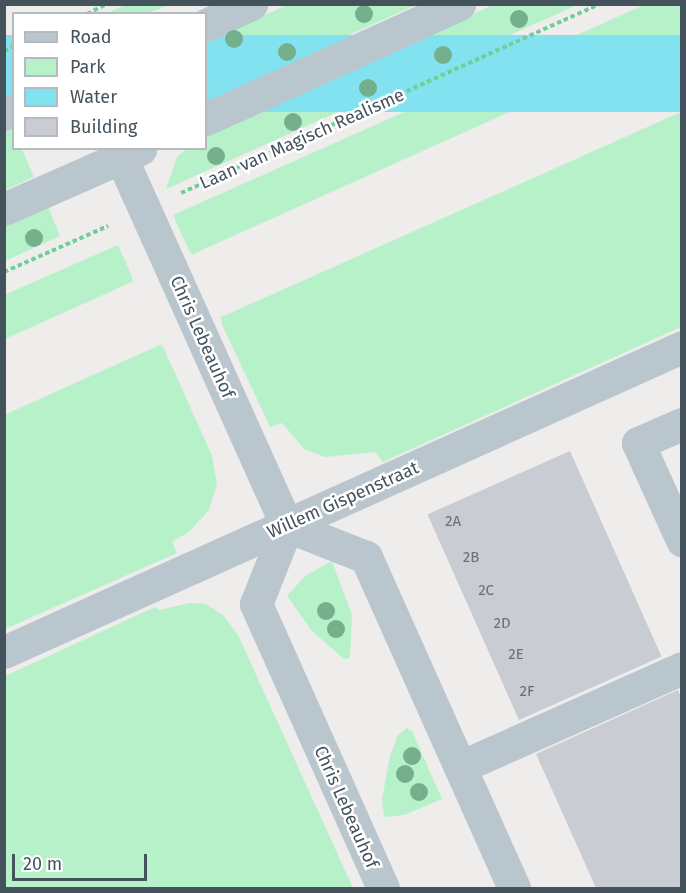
<!DOCTYPE html>
<html>
<head>
<meta charset="utf-8">
<style>
  body { margin:0 }
  #map { position:relative; width:686px; height:893px; overflow:hidden; background:#efecec; font-family:"Fira Sans",sans-serif }
  div>[style] { position:absolute }
  [style*='--x'] { left:calc(var(--x)*1px); top:calc(var(--y)*1px); width:calc(var(--w)*1px); rotate:calc(var(--a)*1deg) }
  .green>* { inset:0; background:#b7f1c9 }
  .water>* { inset:0; background:#82e2f0; transform-origin:0 0 }
  .pier>* { inset:0; background:#efecec; transform-origin:0 0 }
  .building>* { inset:0; background:#c9ccd2; transform-origin:0 0 }
  .path>* { height:4px; margin-top:-2px; transform-origin:0; background:repeating-linear-gradient(90deg,#6ed098 0 4.5px,transparent 0 7.5px) }
  .minor>* { height:33px; margin:-16.5px; padding:0 16.5px; transform-origin:16.5px; border-radius:16.5px; background:#bac6cd }
  .trees>* { width:18px; height:18px; margin:-9px; border-radius:50%; background:#75b08d }
  span { translate:-50% -50%; white-space:nowrap; text-align:center; line-height:1.15; -webkit-text-stroke:5px #fff; paint-order:stroke }
  .number-label { font-size:15px; color:#657079 }
  .number-label span { -webkit-text-stroke-width:0 }
  .street-label { font-size:18px; color:#44525b }
  .frame { position:absolute; inset:0; border:6px solid #44525b; pointer-events:none }
  .legend { position:absolute; left:12px; top:12px; width:195px; height:138px; box-sizing:border-box; background:#fff; border:2px solid #b4babd; margin:0; padding:8px 10px; list-style:none; font-size:18px; color:#44525b }
  .legend li { display:flex; align-items:center; gap:12px; height:30px }
  .legend b { width:30px; border:2px solid #b4babd }
  .scale { position:absolute; left:12px; top:854px; width:135px; height:27px; box-sizing:border-box; border:3px solid #44525b; border-top:0; padding-left:8px; font-size:18px; line-height:21px; white-space:nowrap; color:#44525b; -webkit-text-stroke:4px #fff; paint-order:stroke }
</style>
</head>
<body>
<div id="map">
  <div class="green">
    <div style="clip-path:polygon(128px 4px,168px 4px,168px 5px,148px 13px,107px 13px)"></div>
    <div style="clip-path:polygon(287px 5px,416px 5px,206px 99px,206px 41px)"></div>
    <div style="clip-path:polygon(493px 5px,577px 5px,166px 189px,177px 157px,186px 149px,206px 148px,206px 134px)"></div>
    <div style="clip-path:polygon(644px 5px,681px 5px,681px 35px,191px 255px,173px 215px)"></div>
    <div style="clip-path:polygon(681px 112px,681px 327px,383px 462px,375px 452px,325px 457px,304px 449px,282px 423px,270px 427px,219px 318px)"></div>
    <div style="clip-path:polygon(13px 128px,14px 148px,22px 149px,34px 177px,5px 190px,5px 132px)"></div>
    <div style="clip-path:polygon(47px 204px,60px 236px,5px 261px,4px 223px)"></div>
    <div style="clip-path:polygon(118px 245px,134px 281px,5px 339px,4px 295px)"></div>
    <div style="clip-path:polygon(162px 344px,212px 456px,217px 485px,209px 510px,190px 531px,172px 542px,177px 553px,5px 629px,4px 415px)"></div>
    <div style="clip-path:polygon(332px 561px,352px 615px,350px 658px,344px 659px,312px 631px,287px 596px,305px 576px)"></div>
    <div style="clip-path:polygon(189px 603px,206px 604px,224px 616px,238px 635px,353px 888px,5px 888px,5px 676px,155px 607px,159px 610px)"></div>
    <div style="clip-path:polygon(407px 728px,412px 731px,442px 799px,404px 815px,384px 817px,382px 799px,390px 756px,398px 735px)"></div>
  </div>
  <div class="water">
    <div style="left:681px;top:35px;width:77px;height:742px;rotate:90deg"></div>
  </div>
  <div class="pier">
    <div style="left:191px;top:252px;width:76px;height:65px;rotate:66deg"></div>
  </div>
  <div class="building">
    <div style="left:570px;top:451px;width:225px;height:156px;rotate:66deg"></div>
    <div style="clip-path:polygon(678px 690px,681px 697px,681px 888px,596px 888px,536px 754px)"></div>
  </div>
  <div class="path">
    <div style="--x:87;--y:14;--w:22;--a:-27"></div>
    <div style="--x:4;--y:51;--w:11;--a:-27"></div>
    <div style="--x:181;--y:193;--w:460;--a:-24.3"></div>
    <div style="--x:4;--y:272;--w:114;--a:-23.9"></div>
  </div>
  <div class="minor">
    <div style="--x:206;--y:25;--w:50;--a:-25"></div>
    <div style="--x:4;--y:114;--w:11;--a:-22"></div>
    <div style="--x:206;--y:119;--w:278;--a:-24.4"></div>
    <div style="--x:117;--y:148;--w:414;--a:65.8"></div>
    <div style="--x:287;--y:526;--w:85;--a:21.4"></div>
    <div style="--x:366;--y:557;--w:363;--a:65.9"></div>
    <div style="--x:4;--y:209;--w:149;--a:-23.8"></div>
    <div style="--x:682;--y:424;--w:48;--a:156.6"></div>
    <div style="--x:638;--y:443;--w:107;--a:65.6"></div>
    <div style="--x:287;--y:526;--w:84;--a:111.7"></div>
    <div style="--x:256;--y:604;--w:311;--a:65.9"></div>
    <div style="--x:4;--y:652;--w:743;--a:-24.22"></div>
    <div style="--x:460;--y:767;--w:243;--a:-24"></div>
  </div>
  <div class="trees">
    <div style="left:364px;top:14px"></div>
    <div style="left:519px;top:19px"></div>
    <div style="left:234px;top:39px"></div>
    <div style="left:287px;top:52px"></div>
    <div style="left:443px;top:55px"></div>
    <div style="left:368px;top:88px"></div>
    <div style="left:293px;top:122px"></div>
    <div style="left:216px;top:156px"></div>
    <div style="left:34px;top:238px"></div>
    <div style="left:326px;top:611px"></div>
    <div style="left:336px;top:629px"></div>
    <div style="left:412px;top:756px"></div>
    <div style="left:405px;top:774px"></div>
    <div style="left:419px;top:792px"></div>
  </div>
  <div class="number-label">
    <span style="left:453px;top:522px">2A</span>
    <span style="left:471px;top:558px">2B</span>
    <span style="left:486px;top:591px">2C</span>
    <span style="left:502px;top:624px">2D</span>
    <span style="left:516px;top:655px">2E</span>
    <span style="left:527px;top:692px">2F</span>
  </div>
  <div class="street-label">
    <span style="left:302px;top:139px;rotate:-24deg">Laan van Magisch Realisme</span>
    <span style="left:202px;top:337px;rotate:66deg">Chris Lebeauhof</span>
    <span style="left:343px;top:500px;rotate:-24deg">Willem Gispenstraat</span>
    <span style="left:346px;top:807px;rotate:66deg">Chris Lebeauhof</span>
  </div>
  <div class="frame"></div>
  <ul class="legend">
  <li><b style="height:8px;background:#bac6cd"></b>Road</li>
  <li><b style="height:16px;background:#b7f1c9"></b>Park</li>
  <li><b style="height:16px;background:#82e2f0"></b>Water</li>
  <li><b style="height:16px;background:#c9ccd2"></b>Building</li>
  </ul>
  <div class="scale">20 m</div>
</div>
</body>
</html>
